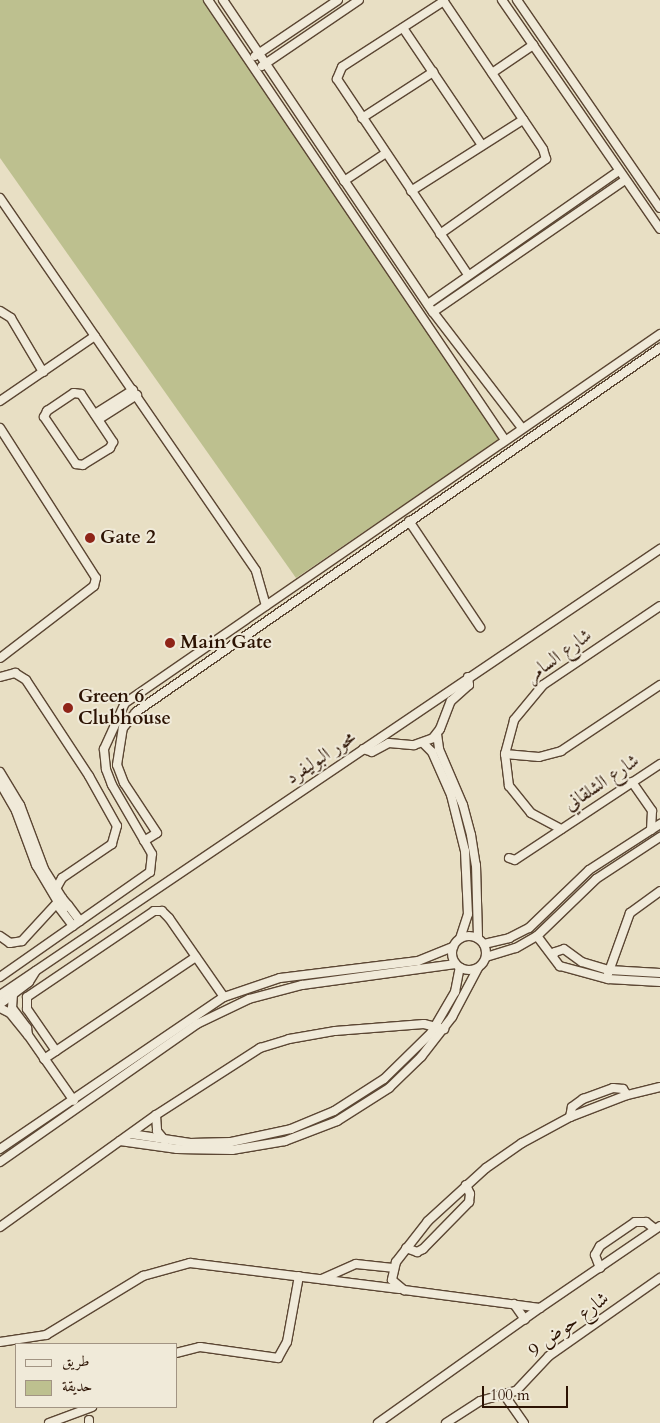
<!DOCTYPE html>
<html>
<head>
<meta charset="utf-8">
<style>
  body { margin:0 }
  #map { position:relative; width:660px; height:1423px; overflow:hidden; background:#e8dfc4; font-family:Cardo,Amiri,serif }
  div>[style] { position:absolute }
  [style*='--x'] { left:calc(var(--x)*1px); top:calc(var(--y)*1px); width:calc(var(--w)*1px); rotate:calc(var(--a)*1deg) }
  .green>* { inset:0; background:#bdc08f }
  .roads { filter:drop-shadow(1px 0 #5b4633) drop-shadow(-1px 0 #5b4633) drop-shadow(0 1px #5b4633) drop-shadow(0 -1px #5b4633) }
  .minor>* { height:8px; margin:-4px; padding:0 4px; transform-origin:4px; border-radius:4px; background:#f0ead9 }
  .minor>.ring { margin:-4px; padding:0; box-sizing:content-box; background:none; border:8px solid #f0ead9; border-radius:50% }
  .dots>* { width:14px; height:14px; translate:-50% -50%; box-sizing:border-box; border:2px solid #f0ead9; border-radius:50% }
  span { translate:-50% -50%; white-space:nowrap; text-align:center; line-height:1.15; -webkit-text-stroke:4px #f0ead9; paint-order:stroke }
  .poi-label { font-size:19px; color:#2c1303; font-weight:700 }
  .left { translate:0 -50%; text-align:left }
  .street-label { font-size:19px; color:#2c1303 }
  .legend { position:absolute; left:15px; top:1343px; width:162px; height:65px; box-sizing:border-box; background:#f0ead9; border:1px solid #a29483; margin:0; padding:6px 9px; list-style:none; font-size:15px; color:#2c1303 }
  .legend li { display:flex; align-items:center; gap:10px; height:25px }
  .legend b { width:25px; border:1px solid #a29483 }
  .scale { position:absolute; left:482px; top:1386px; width:86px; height:22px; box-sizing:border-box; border:2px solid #2c1303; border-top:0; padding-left:6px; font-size:15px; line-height:18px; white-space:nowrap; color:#2c1303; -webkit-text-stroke:4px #f0ead9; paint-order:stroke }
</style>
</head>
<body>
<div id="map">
  <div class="green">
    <div style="clip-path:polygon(0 0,204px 0,500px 439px,296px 578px,0 158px)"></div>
  </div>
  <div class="roads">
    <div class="minor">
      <div style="--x:208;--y:0;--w:531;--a:55.98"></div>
      <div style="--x:223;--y:0;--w:376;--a:56.1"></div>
      <div style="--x:433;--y:312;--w:146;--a:52.5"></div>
      <div style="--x:502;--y:0;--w:278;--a:55.4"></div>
      <div style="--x:517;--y:0;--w:252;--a:55.5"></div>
      <div style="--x:444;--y:1;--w:121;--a:147.1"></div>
      <div style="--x:342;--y:67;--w:13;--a:113"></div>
      <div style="--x:337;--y:79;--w:236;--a:56.2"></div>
      <div style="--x:403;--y:28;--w:141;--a:56"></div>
      <div style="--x:255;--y:56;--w:100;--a:-34"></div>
      <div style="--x:262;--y:66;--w:117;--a:-34.2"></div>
      <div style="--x:492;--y:73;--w:50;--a:-34.3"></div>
      <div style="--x:362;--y:118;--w:85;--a:-32.9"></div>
      <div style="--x:344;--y:181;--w:50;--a:-33.7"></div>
      <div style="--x:411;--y:191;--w:133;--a:-32.4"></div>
      <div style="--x:0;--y:198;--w:452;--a:55.5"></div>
      <div style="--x:256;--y:571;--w:36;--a:74"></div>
      <div style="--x:440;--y:234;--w:130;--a:-35.3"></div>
      <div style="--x:546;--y:159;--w:10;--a:-107"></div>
      <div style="--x:543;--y:149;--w:179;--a:-123.9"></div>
      <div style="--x:428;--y:304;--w:233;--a:-34.9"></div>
      <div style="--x:0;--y:311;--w:13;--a:32"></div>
      <div style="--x:11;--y:318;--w:63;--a:59.3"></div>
      <div style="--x:433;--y:312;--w:233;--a:-34.5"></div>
      <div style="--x:74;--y:393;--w:7;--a:8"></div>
      <div style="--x:81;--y:394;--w:58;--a:56.3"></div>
      <div style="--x:113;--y:442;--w:7;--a:117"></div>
      <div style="--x:110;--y:448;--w:32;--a:148"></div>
      <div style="--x:83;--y:465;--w:7;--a:-172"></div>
      <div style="--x:76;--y:464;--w:57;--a:-124.2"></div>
      <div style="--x:44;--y:417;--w:7;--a:-63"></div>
      <div style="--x:47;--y:411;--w:32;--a:-34"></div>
      <div style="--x:0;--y:401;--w:115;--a:-34.4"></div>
      <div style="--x:95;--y:414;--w:45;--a:-32.3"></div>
      <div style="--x:99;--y:419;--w:45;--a:-32.3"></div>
      <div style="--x:0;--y:428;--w:178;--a:57.4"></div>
      <div style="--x:96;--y:578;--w:8;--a:104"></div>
      <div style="--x:94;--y:586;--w:118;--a:142.5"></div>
      <div style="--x:409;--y:521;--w:128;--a:56.2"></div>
      <div style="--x:0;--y:677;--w:16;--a:-15"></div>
      <div style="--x:15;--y:673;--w:13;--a:32"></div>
      <div style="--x:26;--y:680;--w:115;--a:56.7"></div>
      <div style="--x:89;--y:776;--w:57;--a:60.8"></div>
      <div style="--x:117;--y:826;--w:19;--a:106"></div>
      <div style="--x:112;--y:844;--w:60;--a:145.8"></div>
      <div style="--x:62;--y:878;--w:13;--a:119"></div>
      <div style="--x:437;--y:734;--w:15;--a:82"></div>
      <div style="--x:439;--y:749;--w:61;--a:66.8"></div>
      <div style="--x:463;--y:805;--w:31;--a:75"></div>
      <div style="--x:471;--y:835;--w:30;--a:81"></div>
      <div style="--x:476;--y:865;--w:73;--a:88.4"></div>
      <div style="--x:423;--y:743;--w:13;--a:45"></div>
      <div style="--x:432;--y:752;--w:47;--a:66.2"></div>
      <div style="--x:451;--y:795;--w:58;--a:76"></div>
      <div style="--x:465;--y:851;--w:63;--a:87.3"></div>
      <div style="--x:468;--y:914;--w:25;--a:108"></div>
      <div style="--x:363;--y:749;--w:9;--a:18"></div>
      <div style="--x:372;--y:752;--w:19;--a:-28"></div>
      <div style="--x:389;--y:743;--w:25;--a:5"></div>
      <div style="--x:414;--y:745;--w:20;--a:-20"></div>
      <div style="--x:433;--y:738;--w:11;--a:-52"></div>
      <div style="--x:440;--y:729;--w:30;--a:-69"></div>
      <div style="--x:451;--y:701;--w:24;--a:-42"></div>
      <div style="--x:469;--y:685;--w:8;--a:-97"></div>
      <div style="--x:505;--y:754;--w:34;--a:5"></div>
      <div style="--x:539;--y:757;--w:23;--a:-15"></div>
      <div style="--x:561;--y:751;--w:119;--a:-33.7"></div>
      <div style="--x:0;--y:772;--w:39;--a:59"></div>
      <div style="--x:20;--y:805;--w:68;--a:69.4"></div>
      <div style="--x:44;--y:869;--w:34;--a:58"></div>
      <div style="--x:632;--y:782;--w:35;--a:55"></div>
      <div style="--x:652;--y:811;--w:19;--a:93"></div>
      <div style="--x:0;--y:783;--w:32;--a:60"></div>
      <div style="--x:16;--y:811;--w:58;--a:69.7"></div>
      <div style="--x:36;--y:865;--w:43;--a:59.3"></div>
      <div style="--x:561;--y:829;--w:34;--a:-152"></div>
      <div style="--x:531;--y:813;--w:35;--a:-129"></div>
      <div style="--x:509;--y:786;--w:32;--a:-97"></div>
      <div style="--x:505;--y:754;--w:35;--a:-75"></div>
      <div style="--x:514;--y:720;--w:45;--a:-50.4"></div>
      <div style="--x:543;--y:685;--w:141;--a:-34"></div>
      <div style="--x:144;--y:841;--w:15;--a:-32"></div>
      <div style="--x:157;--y:833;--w:60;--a:-123.4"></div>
      <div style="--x:124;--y:783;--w:19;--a:-111"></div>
      <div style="--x:117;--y:765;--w:37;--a:-81"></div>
      <div style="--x:123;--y:728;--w:21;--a:-51"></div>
      <div style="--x:136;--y:712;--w:638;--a:-34.79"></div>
      <div style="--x:509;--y:858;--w:6;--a:18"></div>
      <div style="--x:515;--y:860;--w:174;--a:-33.5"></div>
      <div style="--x:68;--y:905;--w:20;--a:53"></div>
      <div style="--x:63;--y:909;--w:6;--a:-39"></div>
      <div style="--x:68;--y:905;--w:9;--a:-131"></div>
      <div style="--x:62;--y:898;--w:9;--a:117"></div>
      <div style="--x:58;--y:906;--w:25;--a:53"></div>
      <div class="ring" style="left:452px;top:936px;width:26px;height:26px"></div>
      <div style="--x:0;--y:936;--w:12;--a:35"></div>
      <div style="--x:10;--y:943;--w:12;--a:-9"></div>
      <div style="--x:22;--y:941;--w:52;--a:-47.4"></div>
      <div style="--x:537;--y:936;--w:38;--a:53"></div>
      <div style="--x:560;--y:966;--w:50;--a:15.2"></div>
      <div style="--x:608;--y:979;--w:52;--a:3.3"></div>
      <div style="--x:484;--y:944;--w:26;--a:-13"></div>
      <div style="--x:509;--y:938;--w:22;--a:-27"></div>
      <div style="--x:529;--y:928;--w:83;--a:-44"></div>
      <div style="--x:589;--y:870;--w:85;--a:-32.9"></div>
      <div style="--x:553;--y:956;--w:4;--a:-63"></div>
      <div style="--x:555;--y:952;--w:9;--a:-18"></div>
      <div style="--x:564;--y:949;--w:22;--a:36"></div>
      <div style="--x:582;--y:962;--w:28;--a:17"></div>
      <div style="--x:609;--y:970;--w:51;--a:3.4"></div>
      <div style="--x:486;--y:957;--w:31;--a:-17"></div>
      <div style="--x:516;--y:948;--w:24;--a:-30"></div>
      <div style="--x:537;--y:936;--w:82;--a:-44"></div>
      <div style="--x:596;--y:879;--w:77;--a:-33.3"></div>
      <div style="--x:608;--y:974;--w:65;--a:-70.2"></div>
      <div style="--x:630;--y:913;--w:37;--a:-36"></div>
      <div style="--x:0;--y:977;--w:183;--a:-35"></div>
      <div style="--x:150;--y:872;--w:18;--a:-84"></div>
      <div style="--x:152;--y:854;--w:80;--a:-120.1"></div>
      <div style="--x:112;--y:785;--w:17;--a:-111"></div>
      <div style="--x:106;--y:769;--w:20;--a:-96"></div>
      <div style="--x:104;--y:749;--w:51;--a:-65.5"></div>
      <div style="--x:125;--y:703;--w:650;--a:-34.59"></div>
      <div style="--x:13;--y:994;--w:14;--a:94"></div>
      <div style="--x:12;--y:1008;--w:25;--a:53"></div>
      <div style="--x:27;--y:1028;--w:7;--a:82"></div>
      <div style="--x:0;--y:995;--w:797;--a:-34.05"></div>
      <div style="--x:0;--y:1004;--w:36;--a:-37"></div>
      <div style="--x:29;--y:982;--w:13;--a:-58"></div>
      <div style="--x:0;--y:1008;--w:11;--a:27"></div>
      <div style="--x:10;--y:1013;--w:28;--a:51"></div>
      <div style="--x:28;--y:1035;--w:80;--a:55.1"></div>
      <div style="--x:56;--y:1051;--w:51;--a:-124.6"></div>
      <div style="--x:27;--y:1009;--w:12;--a:-90"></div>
      <div style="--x:27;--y:997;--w:153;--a:-34.1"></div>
      <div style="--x:154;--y:911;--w:8;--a:0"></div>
      <div style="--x:162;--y:911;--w:10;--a:45"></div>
      <div style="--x:169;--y:918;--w:96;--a:55.2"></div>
      <div style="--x:44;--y:1059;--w:183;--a:-33.9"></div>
      <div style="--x:660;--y:1087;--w:34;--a:166"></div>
      <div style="--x:627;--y:1095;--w:61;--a:158.9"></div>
      <div style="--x:570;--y:1117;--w:55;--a:151.6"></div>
      <div style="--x:522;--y:1143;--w:44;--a:145.2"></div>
      <div style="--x:486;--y:1168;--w:79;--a:137.6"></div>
      <div style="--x:428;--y:1221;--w:52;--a:128"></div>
      <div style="--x:396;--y:1262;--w:18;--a:103"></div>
      <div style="--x:392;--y:1280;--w:16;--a:40"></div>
      <div style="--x:404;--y:1290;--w:137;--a:7.5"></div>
      <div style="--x:540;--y:1308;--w:145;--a:-34.3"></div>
      <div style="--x:156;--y:1115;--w:16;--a:86"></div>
      <div style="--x:157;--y:1131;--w:13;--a:51"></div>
      <div style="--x:570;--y:1117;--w:10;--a:-79"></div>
      <div style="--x:572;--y:1107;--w:14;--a:-36"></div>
      <div style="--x:583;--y:1099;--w:32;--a:-20"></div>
      <div style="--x:613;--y:1088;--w:10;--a:6"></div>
      <div style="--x:623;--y:1089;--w:7;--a:56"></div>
      <div style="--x:131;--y:1134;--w:60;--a:8.7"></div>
      <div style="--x:190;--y:1143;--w:41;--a:-1.4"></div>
      <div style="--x:231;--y:1142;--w:61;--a:-12.2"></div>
      <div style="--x:291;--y:1129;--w:47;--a:-22.7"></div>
      <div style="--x:334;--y:1111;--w:59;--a:-32.6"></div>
      <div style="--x:384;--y:1079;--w:66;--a:-44.4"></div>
      <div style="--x:431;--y:1033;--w:48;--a:-59.7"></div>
      <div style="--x:455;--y:992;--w:25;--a:-79"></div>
      <div style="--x:120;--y:1141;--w:58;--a:8"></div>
      <div style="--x:177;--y:1149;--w:55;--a:1"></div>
      <div style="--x:232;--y:1150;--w:54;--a:-9.6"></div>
      <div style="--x:285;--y:1141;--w:56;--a:-21"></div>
      <div style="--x:337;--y:1121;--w:62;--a:-32.4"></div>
      <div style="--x:389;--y:1088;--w:45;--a:-44.1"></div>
      <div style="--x:421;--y:1057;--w:51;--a:-52.2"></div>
      <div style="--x:452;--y:1017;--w:55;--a:-62"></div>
      <div style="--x:0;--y:1149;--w:271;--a:-34.2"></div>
      <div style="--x:224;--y:997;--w:59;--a:-18.7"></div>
      <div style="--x:280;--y:978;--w:139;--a:-7"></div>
      <div style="--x:418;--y:961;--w:38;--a:-22"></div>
      <div style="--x:0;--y:1162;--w:241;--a:-35"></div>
      <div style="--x:197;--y:1024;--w:58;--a:-25.7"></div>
      <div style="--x:249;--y:999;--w:55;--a:-14.8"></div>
      <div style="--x:302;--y:985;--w:155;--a:-7.8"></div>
      <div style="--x:0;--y:1227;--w:192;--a:-35.7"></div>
      <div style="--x:156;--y:1115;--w:124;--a:-32.8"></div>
      <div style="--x:260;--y:1048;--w:30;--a:-17"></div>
      <div style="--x:289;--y:1039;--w:47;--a:-9.9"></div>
      <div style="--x:335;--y:1031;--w:89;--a:-4.5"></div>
      <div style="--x:424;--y:1024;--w:21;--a:14"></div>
      <div style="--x:406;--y:1248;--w:12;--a:20"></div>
      <div style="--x:417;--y:1252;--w:7;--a:-27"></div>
      <div style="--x:423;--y:1249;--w:66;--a:-45.6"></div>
      <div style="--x:469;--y:1202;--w:8;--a:-83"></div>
      <div style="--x:470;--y:1194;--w:10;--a:-114"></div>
      <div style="--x:600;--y:1268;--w:14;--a:-111"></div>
      <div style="--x:595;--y:1255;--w:10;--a:-61"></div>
      <div style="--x:600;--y:1246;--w:42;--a:-34.4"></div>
      <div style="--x:635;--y:1222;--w:11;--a:0"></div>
      <div style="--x:646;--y:1222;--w:11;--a:38"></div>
      <div style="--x:322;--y:1279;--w:37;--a:-24"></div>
      <div style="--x:356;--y:1264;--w:37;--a:6"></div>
      <div style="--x:514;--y:1304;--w:19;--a:55"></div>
      <div style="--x:0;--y:1342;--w:47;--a:-8.7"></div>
      <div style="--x:46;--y:1335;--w:114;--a:-31.3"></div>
      <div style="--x:143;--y:1276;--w:49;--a:-15.5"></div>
      <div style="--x:190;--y:1263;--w:211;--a:7.1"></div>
      <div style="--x:176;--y:1353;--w:25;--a:-14"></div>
      <div style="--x:200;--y:1347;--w:79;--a:8"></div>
      <div style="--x:278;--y:1358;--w:18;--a:-61"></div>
      <div style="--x:287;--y:1342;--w:67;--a:-79.7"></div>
      <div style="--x:505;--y:1396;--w:33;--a:55"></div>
      <div style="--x:49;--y:1423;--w:46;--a:-20.4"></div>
      <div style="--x:89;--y:1423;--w:3;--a:-90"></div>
      <div style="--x:378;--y:1423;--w:199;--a:-35.4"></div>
      <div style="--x:446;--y:1423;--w:40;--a:-32.9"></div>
      <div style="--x:480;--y:1401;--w:37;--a:-16"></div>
      <div style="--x:516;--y:1391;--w:48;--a:-46.7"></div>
      <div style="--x:549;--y:1356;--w:136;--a:-35.1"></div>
    </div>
  </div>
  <div class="dots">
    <div style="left:90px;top:538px;background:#8f2418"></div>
    <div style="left:170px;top:643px;background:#8f2418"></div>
    <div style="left:68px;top:708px;background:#8f2418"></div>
  </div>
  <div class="poi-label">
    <span class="left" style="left:100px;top:538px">Gate 2</span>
    <span class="left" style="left:180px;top:643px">Main Gate</span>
    <span class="left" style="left:78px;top:708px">Green 6<br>Clubhouse</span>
  </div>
  <div class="street-label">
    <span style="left:559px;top:656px;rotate:-36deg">شارع السامر</span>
    <span style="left:321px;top:758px;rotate:-34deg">محور البوليفرد</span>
    <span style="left:602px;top:783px;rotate:-34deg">شارع الشلقاني</span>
    <span style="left:569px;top:1325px;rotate:-37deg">شارع حوض 9</span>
  </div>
  <ul class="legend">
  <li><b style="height:6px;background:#f0ead9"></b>طريق</li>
  <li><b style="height:14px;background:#bdc08f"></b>حديقة</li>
  </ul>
  <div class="scale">100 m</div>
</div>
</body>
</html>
